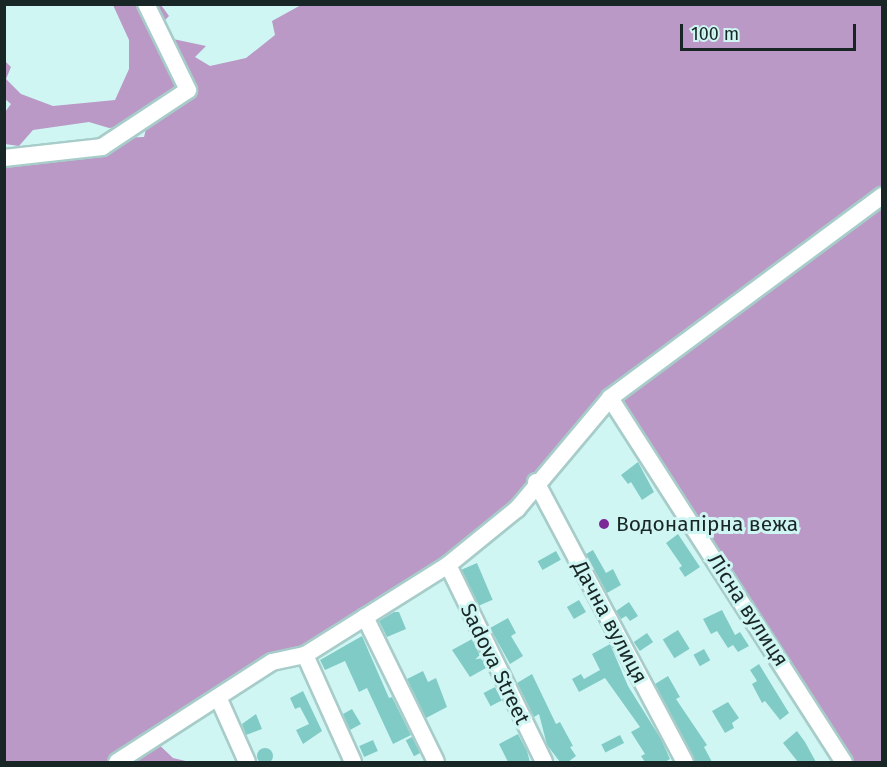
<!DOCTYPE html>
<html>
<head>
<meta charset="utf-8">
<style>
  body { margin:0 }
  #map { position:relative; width:887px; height:767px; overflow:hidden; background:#d0f6f4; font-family:"Fira Sans",sans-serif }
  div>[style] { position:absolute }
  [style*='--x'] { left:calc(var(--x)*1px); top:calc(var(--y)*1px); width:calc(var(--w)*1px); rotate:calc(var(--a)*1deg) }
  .forest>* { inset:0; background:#ba99c6 }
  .building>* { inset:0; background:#81cbc7; transform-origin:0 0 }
  .round { border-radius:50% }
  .roads { filter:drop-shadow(2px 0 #a7ccc9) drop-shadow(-2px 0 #a7ccc9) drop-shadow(0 2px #a7ccc9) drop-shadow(0 -2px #a7ccc9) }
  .minor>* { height:16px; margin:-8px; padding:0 8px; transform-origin:8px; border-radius:8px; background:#fff }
  .dots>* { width:16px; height:16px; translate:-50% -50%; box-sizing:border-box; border:3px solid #d0f6f4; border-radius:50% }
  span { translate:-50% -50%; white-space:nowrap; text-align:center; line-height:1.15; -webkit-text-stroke:6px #d0f6f4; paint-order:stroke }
  .poi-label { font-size:21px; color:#182625 }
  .left { translate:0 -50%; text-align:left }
  .street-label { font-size:21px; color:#182625 }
  .frame { position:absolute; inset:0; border:6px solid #182625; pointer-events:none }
  .scale { position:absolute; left:680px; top:24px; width:176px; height:27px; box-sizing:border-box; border:3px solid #182625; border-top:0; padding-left:8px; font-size:18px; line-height:21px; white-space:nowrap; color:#182625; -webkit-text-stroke:4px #d0f6f4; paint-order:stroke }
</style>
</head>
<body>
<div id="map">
  <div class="forest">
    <div style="clip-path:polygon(113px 5px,161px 5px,169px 16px,163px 22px,173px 39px,206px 46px,195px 57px,210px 66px,246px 58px,275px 35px,272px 21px,301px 5px,882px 5px,882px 762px,844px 762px,610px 399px,517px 509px,352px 625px,272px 662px,153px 739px,173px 758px,190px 762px,5px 762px,5px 160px,84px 146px,89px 139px,144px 137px,147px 125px,109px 128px,89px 122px,33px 130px,19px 146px,5px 144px,5px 112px,11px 104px,5px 99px,4px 60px,11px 67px,6px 79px,21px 94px,53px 106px,115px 100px,129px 69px,129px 40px)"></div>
  </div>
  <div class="building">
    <div style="clip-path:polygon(638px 462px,654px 492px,642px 500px,631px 482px,628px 484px,621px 475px)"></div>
    <div style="clip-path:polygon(678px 534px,700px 567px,685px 577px,679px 568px,682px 566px,666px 543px)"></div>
    <div style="clip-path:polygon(593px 550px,606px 573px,613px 569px,621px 585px,607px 593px,586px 554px)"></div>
    <div style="left:556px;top:551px;width:10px;height:21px;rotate:61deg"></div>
    <div style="left:477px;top:563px;width:40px;height:17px;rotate:67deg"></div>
    <div style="left:579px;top:600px;width:14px;height:14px;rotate:60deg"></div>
    <div style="clip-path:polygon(629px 602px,638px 616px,630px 621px,626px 616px,621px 619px,616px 611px)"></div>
    <div style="clip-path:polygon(722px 610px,735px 635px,740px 632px,749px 646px,738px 652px,733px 645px,728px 648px,717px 631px,711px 634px,703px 619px)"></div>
    <div style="clip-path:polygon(394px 612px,399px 612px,406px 629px,387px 637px,379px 621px)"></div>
    <div style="clip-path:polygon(508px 618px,516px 633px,511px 636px,523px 656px,510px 664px,490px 628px)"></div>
    <div style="left:678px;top:630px;width:22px;height:18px;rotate:58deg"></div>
    <div style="left:647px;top:633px;width:11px;height:16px;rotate:56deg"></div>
    <div style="clip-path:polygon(362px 636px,389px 698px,392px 697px,411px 735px,393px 744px,367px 688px,359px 692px,345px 661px,325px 670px,320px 660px)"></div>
    <div style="clip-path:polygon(472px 639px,486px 668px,470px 677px,452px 650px)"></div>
    <div style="clip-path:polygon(610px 644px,628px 686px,661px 739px,670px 759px,665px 762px,645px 762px,641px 756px,645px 754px,631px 732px,640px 727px,605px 678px,579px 692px,572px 679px,581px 674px,584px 679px,600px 670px,592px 654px)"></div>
    <div style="left:704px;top:649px;width:13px;height:12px;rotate:61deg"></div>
    <div style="clip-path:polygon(759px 664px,789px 713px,780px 720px,765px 701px,762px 703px,752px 684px,757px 681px,750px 670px)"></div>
    <div style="clip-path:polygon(423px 671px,428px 682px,436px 678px,447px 707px,426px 718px,407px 679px)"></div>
    <div style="clip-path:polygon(532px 674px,556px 724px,560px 722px,573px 746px,570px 747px,576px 756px,568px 762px,560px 762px,547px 745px,539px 714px,534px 717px,517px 683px)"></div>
    <div style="clip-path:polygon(668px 676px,680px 697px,676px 699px,707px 745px,704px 747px,712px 762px,695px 762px,655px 684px)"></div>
    <div style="left:495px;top:687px;width:15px;height:13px;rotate:62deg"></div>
    <div style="clip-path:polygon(303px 691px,322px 731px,303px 744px,296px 730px,309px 724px,300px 707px,295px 709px,290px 698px)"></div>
    <div style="clip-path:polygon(728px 702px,739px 718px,732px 723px,734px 728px,725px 733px,712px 711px)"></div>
    <div style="clip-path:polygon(352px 709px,361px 724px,350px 730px,343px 714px)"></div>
    <div style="clip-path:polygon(256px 714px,262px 729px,246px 735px,242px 724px)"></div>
    <div style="clip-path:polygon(797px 731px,805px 742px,816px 762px,798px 762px,783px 743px)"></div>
    <div style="clip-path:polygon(518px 734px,527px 751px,530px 762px,508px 762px,499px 744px)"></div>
    <div style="left:620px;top:735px;width:9px;height:21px;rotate:63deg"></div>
    <div style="left:412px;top:737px;width:18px;height:7px;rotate:63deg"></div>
    <div style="left:373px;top:740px;width:12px;height:15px;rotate:66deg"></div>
    <div class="round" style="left:257px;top:748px;width:16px;height:16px"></div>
  </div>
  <div class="roads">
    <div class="minor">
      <div style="--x:4;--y:158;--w:99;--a:-6.4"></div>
      <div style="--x:102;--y:147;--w:103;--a:-33.5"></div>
      <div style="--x:188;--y:90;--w:96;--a:-116"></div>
      <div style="--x:610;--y:398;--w:433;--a:57.3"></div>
      <div style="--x:536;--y:482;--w:317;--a:62"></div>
      <div style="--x:448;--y:565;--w:219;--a:64"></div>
      <div style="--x:365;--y:617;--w:161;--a:63.9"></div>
      <div style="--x:305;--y:655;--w:117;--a:65.8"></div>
      <div style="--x:218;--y:697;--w:71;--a:66"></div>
      <div style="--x:117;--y:762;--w:184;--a:-32.8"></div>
      <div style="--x:272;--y:662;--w:34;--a:-12"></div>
      <div style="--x:305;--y:655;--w:169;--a:-32.2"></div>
      <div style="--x:448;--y:565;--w:89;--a:-39.1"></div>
      <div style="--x:517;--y:509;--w:145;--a:-50"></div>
      <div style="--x:610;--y:398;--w:339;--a:-36.6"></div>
    </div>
  </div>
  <div class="dots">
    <div style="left:604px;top:524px;background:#7c2897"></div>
  </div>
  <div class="poi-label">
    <span class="left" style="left:616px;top:524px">Водонапірна вежа</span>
  </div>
  <div class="street-label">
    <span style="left:748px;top:610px;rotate:57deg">Лісна вулиця</span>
    <span style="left:610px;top:622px;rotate:62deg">Дачна вулиця</span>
    <span style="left:495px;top:664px;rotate:64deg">Sadova Street</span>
  </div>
  <div class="frame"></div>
  <div class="scale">100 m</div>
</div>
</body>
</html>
